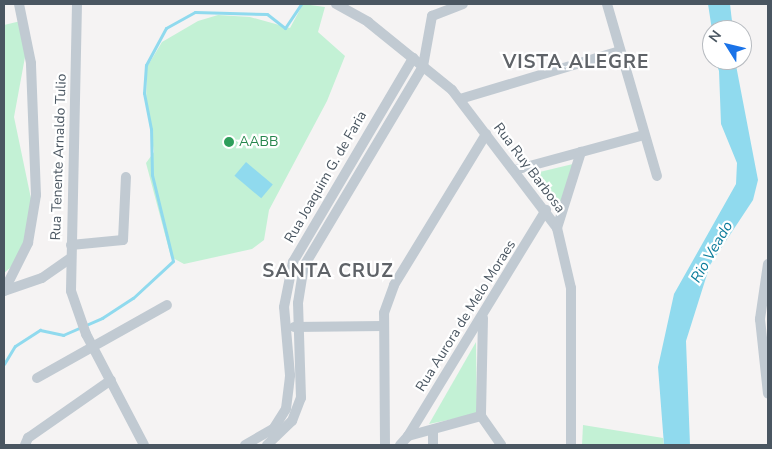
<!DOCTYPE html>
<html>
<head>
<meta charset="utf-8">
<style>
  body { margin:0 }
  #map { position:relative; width:772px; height:449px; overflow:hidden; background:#f5f3f3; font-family:"Nunito Sans",sans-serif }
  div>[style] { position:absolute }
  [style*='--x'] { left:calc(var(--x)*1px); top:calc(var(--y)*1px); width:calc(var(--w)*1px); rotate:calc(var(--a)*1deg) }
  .green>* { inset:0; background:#c3f1d5 }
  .water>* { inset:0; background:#90daee; transform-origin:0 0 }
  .stream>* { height:3px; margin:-1.5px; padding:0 1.5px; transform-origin:1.5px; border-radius:1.5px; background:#90daee }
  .minor>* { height:10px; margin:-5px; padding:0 5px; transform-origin:5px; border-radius:5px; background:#c1cad2 }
  .dots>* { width:14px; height:14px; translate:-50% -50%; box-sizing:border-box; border:2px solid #fff; border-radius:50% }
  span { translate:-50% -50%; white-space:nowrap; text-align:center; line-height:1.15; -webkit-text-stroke:4.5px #fff; paint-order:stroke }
  .leisure-label { font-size:14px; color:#27864d }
  .left { translate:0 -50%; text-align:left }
  .street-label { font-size:14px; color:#4a5661 }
  .water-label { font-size:15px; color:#0c7c9b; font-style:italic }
  .district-label { font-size:19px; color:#5f6368; font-weight:700; letter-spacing:1px }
  .frame { position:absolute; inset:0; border:5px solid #4a5661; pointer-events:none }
  .north { position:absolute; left:702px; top:20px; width:50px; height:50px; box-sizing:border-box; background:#fff; border:1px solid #b7bbc0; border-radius:50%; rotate:306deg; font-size:14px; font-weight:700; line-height:20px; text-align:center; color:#4a5661 }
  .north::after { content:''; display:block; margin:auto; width:18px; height:22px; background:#1a73e8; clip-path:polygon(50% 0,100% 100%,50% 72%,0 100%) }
</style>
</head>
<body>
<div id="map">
  <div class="green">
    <div style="clip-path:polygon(303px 4px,325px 7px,318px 32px,345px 56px,327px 101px,269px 210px,264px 240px,252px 249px,184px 264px,171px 257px,146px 163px,154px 152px,146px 102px,147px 67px,162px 42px,198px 21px,218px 15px,250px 17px,290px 28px)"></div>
    <div style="clip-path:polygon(25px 20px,25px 57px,14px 117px,34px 213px,16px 263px,4px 273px,4px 25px)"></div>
    <div style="clip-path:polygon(573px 164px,558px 210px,527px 175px)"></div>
    <div style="clip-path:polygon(476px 342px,477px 414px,429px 424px)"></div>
    <div style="clip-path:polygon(583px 425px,663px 438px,664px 445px,582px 445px)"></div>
  </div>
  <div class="water">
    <div style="clip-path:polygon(708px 4px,730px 4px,733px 30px,712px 30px)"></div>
    <div style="clip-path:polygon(715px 60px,735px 60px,758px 180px,753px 200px,710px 265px,686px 341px,690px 445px,664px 445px,658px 367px,674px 294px,736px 184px,737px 163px,721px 124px,719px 71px)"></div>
    <div style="left:246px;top:162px;width:35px;height:18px;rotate:40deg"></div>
  </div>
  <div class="stream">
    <div style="--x:4;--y:364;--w:21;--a:-59"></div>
    <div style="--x:15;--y:346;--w:30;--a:-33"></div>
    <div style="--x:40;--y:330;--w:24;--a:12"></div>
    <div style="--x:63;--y:335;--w:43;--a:-23.6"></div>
    <div style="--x:102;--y:318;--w:37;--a:-33"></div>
    <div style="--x:133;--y:298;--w:54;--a:-42.8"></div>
    <div style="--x:173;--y:261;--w:89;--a:-103.7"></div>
    <div style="--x:152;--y:175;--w:46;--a:-91.2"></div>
    <div style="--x:151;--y:129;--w:37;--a:-101"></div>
    <div style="--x:144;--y:93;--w:28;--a:-86"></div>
    <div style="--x:146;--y:65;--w:42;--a:-61.6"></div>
    <div style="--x:166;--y:28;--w:33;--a:-29"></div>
    <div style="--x:195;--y:12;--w:72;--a:1.6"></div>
    <div style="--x:267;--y:14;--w:23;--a:38"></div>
    <div style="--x:285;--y:28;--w:29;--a:-56"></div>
  </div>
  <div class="minor">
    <div style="--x:77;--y:4;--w:287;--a:91.2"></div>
    <div style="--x:71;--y:291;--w:46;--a:70.8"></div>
    <div style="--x:86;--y:334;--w:125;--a:62.4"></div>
    <div style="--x:336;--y:4;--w:37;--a:29"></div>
    <div style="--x:368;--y:22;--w:108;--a:39"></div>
    <div style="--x:452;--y:90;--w:173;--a:52.7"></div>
    <div style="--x:557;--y:228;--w:62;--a:76.9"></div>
    <div style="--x:571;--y:288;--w:157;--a:90"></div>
    <div style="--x:607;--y:4;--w:179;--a:73.8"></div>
    <div style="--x:460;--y:99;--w:167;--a:-16.7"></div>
    <div style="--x:515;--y:170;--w:134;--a:-15.2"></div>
    <div style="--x:557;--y:228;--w:80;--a:-72.5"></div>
    <div style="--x:71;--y:245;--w:52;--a:-5.5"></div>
    <div style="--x:123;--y:240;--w:63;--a:-87.3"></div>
    <div style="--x:768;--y:264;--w:56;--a:98.3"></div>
    <div style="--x:760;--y:319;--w:75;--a:83.9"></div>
    <div style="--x:4;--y:291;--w:54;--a:-63.4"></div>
    <div style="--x:28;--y:243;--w:49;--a:-80.5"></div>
    <div style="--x:36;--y:195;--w:132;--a:-92.2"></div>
    <div style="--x:31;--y:63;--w:60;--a:-101.5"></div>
    <div style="--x:4;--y:291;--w:40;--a:-18.9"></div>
    <div style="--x:42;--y:278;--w:33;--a:-35"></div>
    <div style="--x:483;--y:318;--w:98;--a:91.2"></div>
    <div style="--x:481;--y:416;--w:35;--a:55"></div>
    <div style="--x:294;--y:327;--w:89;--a:-0.6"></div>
    <div style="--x:37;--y:378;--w:149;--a:-29.3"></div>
    <div style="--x:433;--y:431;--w:14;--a:90"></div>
    <div style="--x:408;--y:436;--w:265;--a:-58.6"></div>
    <div style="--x:25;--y:445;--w:8;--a:-67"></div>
    <div style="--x:28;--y:438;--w:101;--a:-34.9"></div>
    <div style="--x:245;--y:445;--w:34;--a:-30"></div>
    <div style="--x:274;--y:428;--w:22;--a:-58"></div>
    <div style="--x:286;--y:409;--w:34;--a:-83"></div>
    <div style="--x:290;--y:375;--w:68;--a:-95"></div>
    <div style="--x:284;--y:307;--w:46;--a:-78.7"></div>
    <div style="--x:293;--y:262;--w:237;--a:-59.5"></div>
    <div style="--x:267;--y:445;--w:35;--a:-44"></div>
    <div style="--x:292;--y:421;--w:25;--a:-69"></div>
    <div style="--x:301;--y:398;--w:95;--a:-91.8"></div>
    <div style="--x:298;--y:303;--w:37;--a:-81"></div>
    <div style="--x:304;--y:266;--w:233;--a:-59.2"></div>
    <div style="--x:423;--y:66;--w:51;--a:-79.8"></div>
    <div style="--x:432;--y:16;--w:33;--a:-21"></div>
    <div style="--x:385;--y:445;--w:132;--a:-90.4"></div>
    <div style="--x:384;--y:313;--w:30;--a:-70"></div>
    <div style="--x:394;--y:285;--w:177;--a:-58.6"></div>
    <div style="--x:400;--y:445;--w:12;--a:-48"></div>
    <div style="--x:408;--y:436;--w:76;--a:-15.3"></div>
  </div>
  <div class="dots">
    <div style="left:229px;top:142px;background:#2e9e5b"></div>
  </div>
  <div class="leisure-label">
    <span class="left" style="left:239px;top:142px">AABB</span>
  </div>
  <div class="street-label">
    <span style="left:59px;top:157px;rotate:-88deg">Rua Tenente Arnaldo Tulio</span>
    <span style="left:529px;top:168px;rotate:53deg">Rua Ruy Barbosa</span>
    <span style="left:326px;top:177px;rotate:-60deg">Rua Joaquim G. de Faria</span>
    <span style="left:466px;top:316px;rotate:-58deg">Rua Aurora de Melo Moraes</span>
  </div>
  <div class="water-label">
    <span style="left:712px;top:252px;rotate:-60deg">Rio Veado</span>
  </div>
  <div class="district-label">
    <span style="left:576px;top:63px">VISTA ALEGRE</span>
    <span style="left:328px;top:272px">SANTA CRUZ</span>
  </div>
  <div class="frame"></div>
  <div class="north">N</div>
</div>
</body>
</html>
